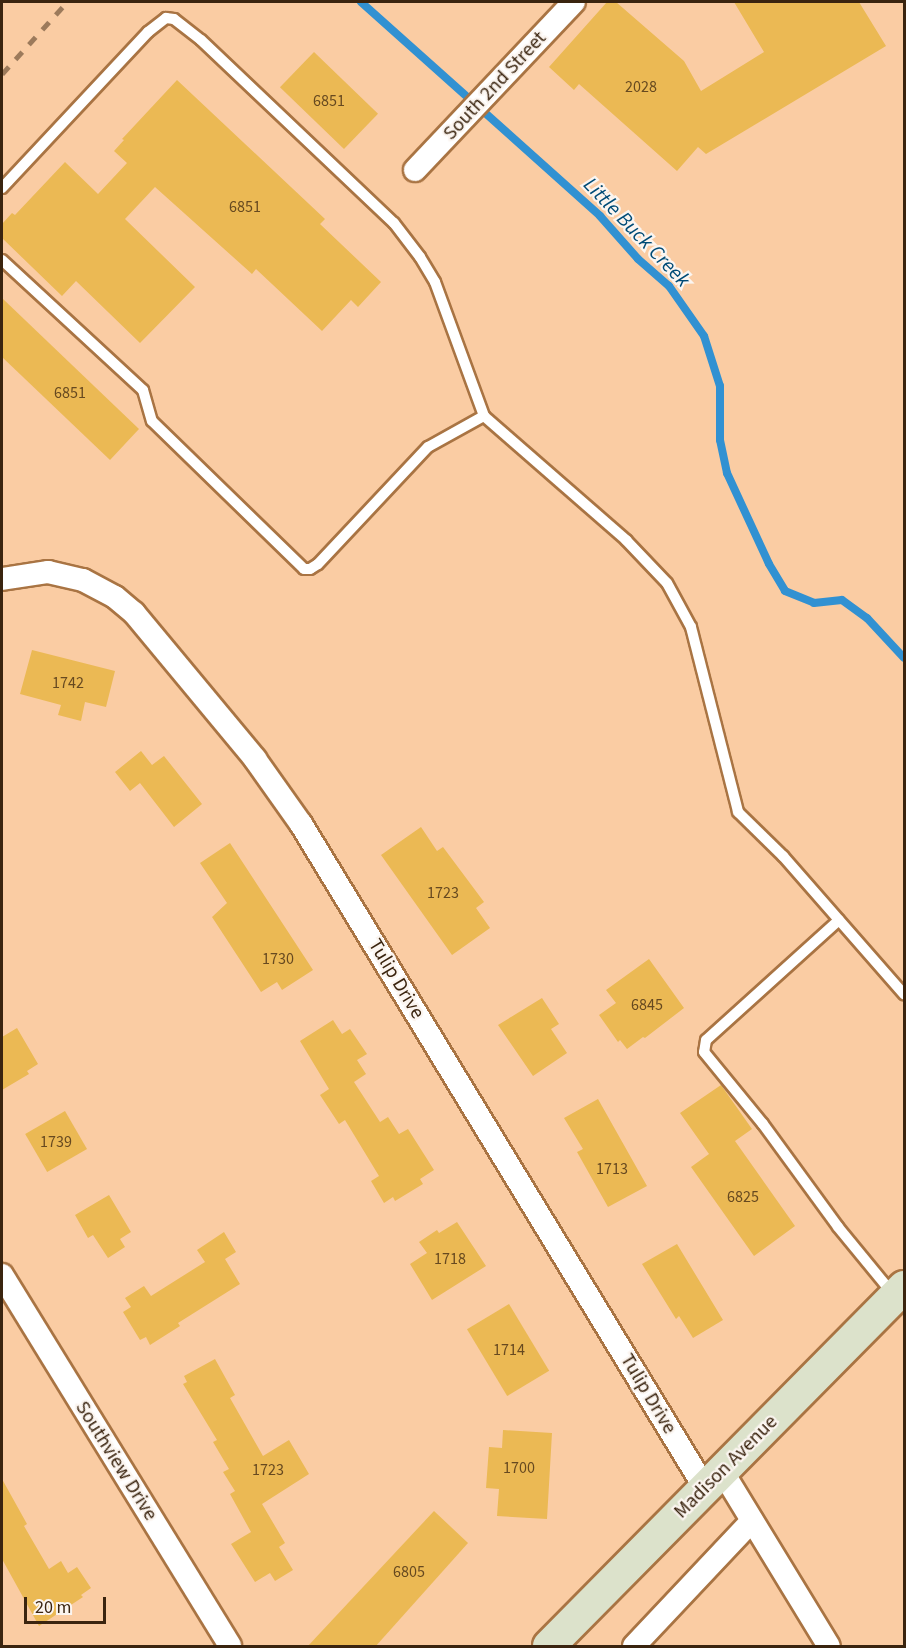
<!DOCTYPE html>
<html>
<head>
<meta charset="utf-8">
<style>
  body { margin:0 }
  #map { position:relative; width:906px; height:1648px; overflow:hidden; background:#facca3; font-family:"Source Sans 3",sans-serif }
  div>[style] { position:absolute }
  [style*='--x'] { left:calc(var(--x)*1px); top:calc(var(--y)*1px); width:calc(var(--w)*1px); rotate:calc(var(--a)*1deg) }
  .stream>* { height:8px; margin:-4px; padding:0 4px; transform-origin:4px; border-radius:4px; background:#3191d2 }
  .building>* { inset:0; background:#ebb954; transform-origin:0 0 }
  .roads { filter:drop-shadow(2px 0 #a97443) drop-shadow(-2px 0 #a97443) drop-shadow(0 2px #a97443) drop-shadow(0 -2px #a97443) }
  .lane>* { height:10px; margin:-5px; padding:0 5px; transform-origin:5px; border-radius:5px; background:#fff }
  .street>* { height:22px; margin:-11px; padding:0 11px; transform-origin:11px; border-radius:11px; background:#fff }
  .secondary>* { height:32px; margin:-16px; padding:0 16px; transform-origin:16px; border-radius:16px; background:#dce2cb }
  .rail>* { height:4.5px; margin-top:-2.25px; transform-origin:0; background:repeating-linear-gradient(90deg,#9c7a5b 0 10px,transparent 0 20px) }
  span { translate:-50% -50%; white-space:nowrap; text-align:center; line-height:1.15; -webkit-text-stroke:4.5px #fbf5f0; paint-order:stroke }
  .number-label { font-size:16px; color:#664920 }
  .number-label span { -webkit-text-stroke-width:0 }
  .street-label { font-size:20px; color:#3a240f }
  .water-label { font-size:21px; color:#004b76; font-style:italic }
  .frame { position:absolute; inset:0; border:3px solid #3a240f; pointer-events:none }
  .scale { position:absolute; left:24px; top:1597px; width:82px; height:27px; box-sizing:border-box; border:3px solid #3a240f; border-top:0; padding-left:8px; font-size:18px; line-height:21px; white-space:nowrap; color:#3a240f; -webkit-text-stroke:4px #fbf5f0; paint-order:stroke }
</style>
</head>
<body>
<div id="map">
  <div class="stream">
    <div style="--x:361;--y:2;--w:321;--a:41.8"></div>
    <div style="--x:600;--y:216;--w:57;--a:48.5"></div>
    <div style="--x:638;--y:259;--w:41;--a:41.1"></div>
    <div style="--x:669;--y:286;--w:61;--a:55"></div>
    <div style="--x:704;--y:336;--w:52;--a:72.3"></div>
    <div style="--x:720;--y:386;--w:54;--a:90"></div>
    <div style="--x:720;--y:440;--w:34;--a:78"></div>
    <div style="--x:727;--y:473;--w:100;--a:65.2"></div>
    <div style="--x:769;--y:564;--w:31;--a:59"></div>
    <div style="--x:785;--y:591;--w:31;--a:22"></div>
    <div style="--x:814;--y:603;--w:28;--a:-6"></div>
    <div style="--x:842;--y:600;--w:31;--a:36"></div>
    <div style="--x:867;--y:618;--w:54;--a:47.2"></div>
  </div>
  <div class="building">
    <div style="clip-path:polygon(607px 2px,616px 2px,684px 61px,701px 91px,764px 52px,734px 2px,859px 2px,886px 46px,706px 154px,698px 147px,677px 171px,579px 84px,574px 90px,549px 67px)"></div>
    <div style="left:314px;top:52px;width:89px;height:49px;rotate:44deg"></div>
    <div style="clip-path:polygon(177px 80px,325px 219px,320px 224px,381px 282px,358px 307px,351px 300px,322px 331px,256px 269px,252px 274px,155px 187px,125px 219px,195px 287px,140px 343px,76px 281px,62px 296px,2px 238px,2px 224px,12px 213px,15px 215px,65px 162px,98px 194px,127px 163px,114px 151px,124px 140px,122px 139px)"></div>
    <div style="clip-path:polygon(2px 298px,139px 429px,110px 460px,2px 357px)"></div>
    <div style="clip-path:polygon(32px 650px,115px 671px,106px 707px,85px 702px,81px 721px,58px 715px,61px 705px,20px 694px)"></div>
    <div style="clip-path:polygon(141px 751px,152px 765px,164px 756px,202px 804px,174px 827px,140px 783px,130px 791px,115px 772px)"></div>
    <div style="clip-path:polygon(421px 827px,437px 851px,443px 847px,484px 902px,476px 908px,490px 928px,452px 955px,381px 855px)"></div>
    <div style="clip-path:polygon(230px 843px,313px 970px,282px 990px,277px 982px,261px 992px,212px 917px,227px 903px,200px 863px)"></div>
    <div style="clip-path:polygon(649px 959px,684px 1008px,645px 1038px,643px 1037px,627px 1049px,620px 1040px,618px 1042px,599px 1015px,616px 1003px,606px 990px)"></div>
    <div style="clip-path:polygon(542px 998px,559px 1024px,551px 1029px,567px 1053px,533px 1076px,498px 1025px)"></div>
    <div style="clip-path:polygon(333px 1020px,342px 1034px,350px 1029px,367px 1054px,357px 1060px,366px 1074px,354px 1082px,380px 1122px,388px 1117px,399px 1134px,408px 1129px,434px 1170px,420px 1179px,423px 1184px,395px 1201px,393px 1197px,384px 1203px,371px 1181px,379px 1176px,345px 1120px,339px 1124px,320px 1095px,329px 1089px,300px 1041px)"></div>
    <div style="clip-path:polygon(17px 1028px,38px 1064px,27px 1071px,29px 1074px,2px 1090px,2px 1037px)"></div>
    <div style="clip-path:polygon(721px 1085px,752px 1129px,735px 1141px,795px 1226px,754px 1256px,691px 1167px,709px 1154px,680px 1113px)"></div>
    <div style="clip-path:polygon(598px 1099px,647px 1186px,608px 1207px,577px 1152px,583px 1149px,564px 1118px)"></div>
    <div style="left:65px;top:1111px;width:44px;height:46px;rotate:60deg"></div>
    <div style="clip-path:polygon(109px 1195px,131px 1232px,120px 1239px,125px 1247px,108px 1258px,93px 1235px,88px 1238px,75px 1215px)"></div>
    <div style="clip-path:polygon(457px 1222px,486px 1266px,432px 1300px,410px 1264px,427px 1253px,419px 1242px,437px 1230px,439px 1233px)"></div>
    <div style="clip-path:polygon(224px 1232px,236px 1252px,225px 1259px,240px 1284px,178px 1323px,180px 1326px,150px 1345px,146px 1337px,140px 1340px,123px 1312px,131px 1307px,125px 1298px,144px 1286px,151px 1296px,205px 1262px,197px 1250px)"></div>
    <div style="clip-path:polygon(677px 1244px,723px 1320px,693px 1338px,679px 1316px,676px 1319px,642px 1264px)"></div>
    <div style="left:509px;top:1304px;width:78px;height:49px;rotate:59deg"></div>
    <div style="clip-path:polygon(215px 1359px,235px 1395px,230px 1398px,263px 1456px,289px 1440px,309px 1474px,262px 1504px,285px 1543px,279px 1547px,293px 1570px,275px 1581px,270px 1573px,255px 1582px,231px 1544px,251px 1532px,230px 1494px,235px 1491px,223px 1472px,229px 1469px,213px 1442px,217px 1440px,183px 1384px,187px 1382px,184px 1376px)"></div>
    <div style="clip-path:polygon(503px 1430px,552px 1433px,547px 1519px,497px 1516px,499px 1489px,486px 1488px,489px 1447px,502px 1448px)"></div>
    <div style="clip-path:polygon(2px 1479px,27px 1524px,24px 1526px,49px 1569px,61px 1561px,68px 1573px,77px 1567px,91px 1588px,81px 1595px,83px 1597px,39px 1626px,2px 1559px)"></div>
    <div style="clip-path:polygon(434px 1511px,468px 1543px,375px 1647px,307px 1647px)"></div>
  </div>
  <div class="roads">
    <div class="lane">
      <div style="--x:2;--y:188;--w:214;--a:-46.9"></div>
      <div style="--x:148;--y:32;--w:23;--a:-38"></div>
      <div style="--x:166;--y:18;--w:8;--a:7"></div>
      <div style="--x:174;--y:19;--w:34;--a:38"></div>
      <div style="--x:201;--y:40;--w:266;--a:43.5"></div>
      <div style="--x:394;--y:223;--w:43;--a:52.6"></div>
      <div style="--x:420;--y:257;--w:29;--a:59"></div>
      <div style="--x:435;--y:282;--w:143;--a:69.9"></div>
      <div style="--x:484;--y:416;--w:189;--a:41.1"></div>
      <div style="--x:626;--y:540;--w:59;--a:46.4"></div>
      <div style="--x:667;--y:583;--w:50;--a:61.4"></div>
      <div style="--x:691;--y:627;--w:191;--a:75.7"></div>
      <div style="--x:738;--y:812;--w:63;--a:44.4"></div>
      <div style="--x:783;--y:856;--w:184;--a:48.8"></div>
      <div style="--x:2;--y:260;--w:192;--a:42.7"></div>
      <div style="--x:143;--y:390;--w:32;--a:74"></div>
      <div style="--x:152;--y:421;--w:212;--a:44.2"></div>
      <div style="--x:304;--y:569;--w:6;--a:0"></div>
      <div style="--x:310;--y:569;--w:9;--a:-32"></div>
      <div style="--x:318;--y:564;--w:161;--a:-46.8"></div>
      <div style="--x:428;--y:447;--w:64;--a:-29"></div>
      <div style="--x:839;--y:920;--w:179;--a:137.9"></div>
      <div style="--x:706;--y:1040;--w:12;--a:99"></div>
      <div style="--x:704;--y:1052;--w:93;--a:50.7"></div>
      <div style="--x:763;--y:1124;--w:127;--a:53.9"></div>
      <div style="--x:838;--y:1227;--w:87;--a:50.6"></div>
    </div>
    <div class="street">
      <div style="--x:415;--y:170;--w:231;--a:-46.6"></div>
      <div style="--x:2;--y:579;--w:47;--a:-8.7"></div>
      <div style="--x:48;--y:572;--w:36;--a:13"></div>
      <div style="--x:83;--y:580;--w:36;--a:28"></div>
      <div style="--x:115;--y:597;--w:25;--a:40"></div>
      <div style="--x:134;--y:613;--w:190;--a:50.3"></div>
      <div style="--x:255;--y:759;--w:80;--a:54.7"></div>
      <div style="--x:301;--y:824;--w:777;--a:58.68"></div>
      <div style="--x:2;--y:1275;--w:435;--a:58.4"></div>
      <div style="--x:722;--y:1471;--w:205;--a:58.6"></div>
      <div style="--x:634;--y:1646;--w:172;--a:-46.7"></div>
    </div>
    <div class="secondary">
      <div style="--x:549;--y:1646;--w:505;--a:-45.32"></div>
    </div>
  </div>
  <div class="rail">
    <div style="--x:2;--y:74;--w:97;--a:-47.9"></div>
  </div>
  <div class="number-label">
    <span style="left:641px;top:87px">2028</span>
    <span style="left:329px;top:101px">6851</span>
    <span style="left:245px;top:207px">6851</span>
    <span style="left:70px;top:393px">6851</span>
    <span style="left:68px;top:683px">1742</span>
    <span style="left:443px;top:893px">1723</span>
    <span style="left:278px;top:959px">1730</span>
    <span style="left:647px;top:1005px">6845</span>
    <span style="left:56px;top:1142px">1739</span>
    <span style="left:612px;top:1169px">1713</span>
    <span style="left:743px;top:1197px">6825</span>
    <span style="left:450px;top:1259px">1718</span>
    <span style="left:509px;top:1350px">1714</span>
    <span style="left:519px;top:1468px">1700</span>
    <span style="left:268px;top:1470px">1723</span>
    <span style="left:409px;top:1572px">6805</span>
  </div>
  <div class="street-label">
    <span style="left:495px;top:86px;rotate:-47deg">South 2nd Street</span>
    <span style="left:396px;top:979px;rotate:59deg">Tulip Drive</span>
    <span style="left:648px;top:1394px;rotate:59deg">Tulip Drive</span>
    <span style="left:116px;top:1461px;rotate:58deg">Southview Drive</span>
    <span style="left:726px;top:1467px;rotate:-45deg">Madison Avenue</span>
  </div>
  <div class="water-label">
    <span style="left:637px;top:232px;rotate:46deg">Little Buck Creek</span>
  </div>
  <div class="frame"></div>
  <div class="scale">20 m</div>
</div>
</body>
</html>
